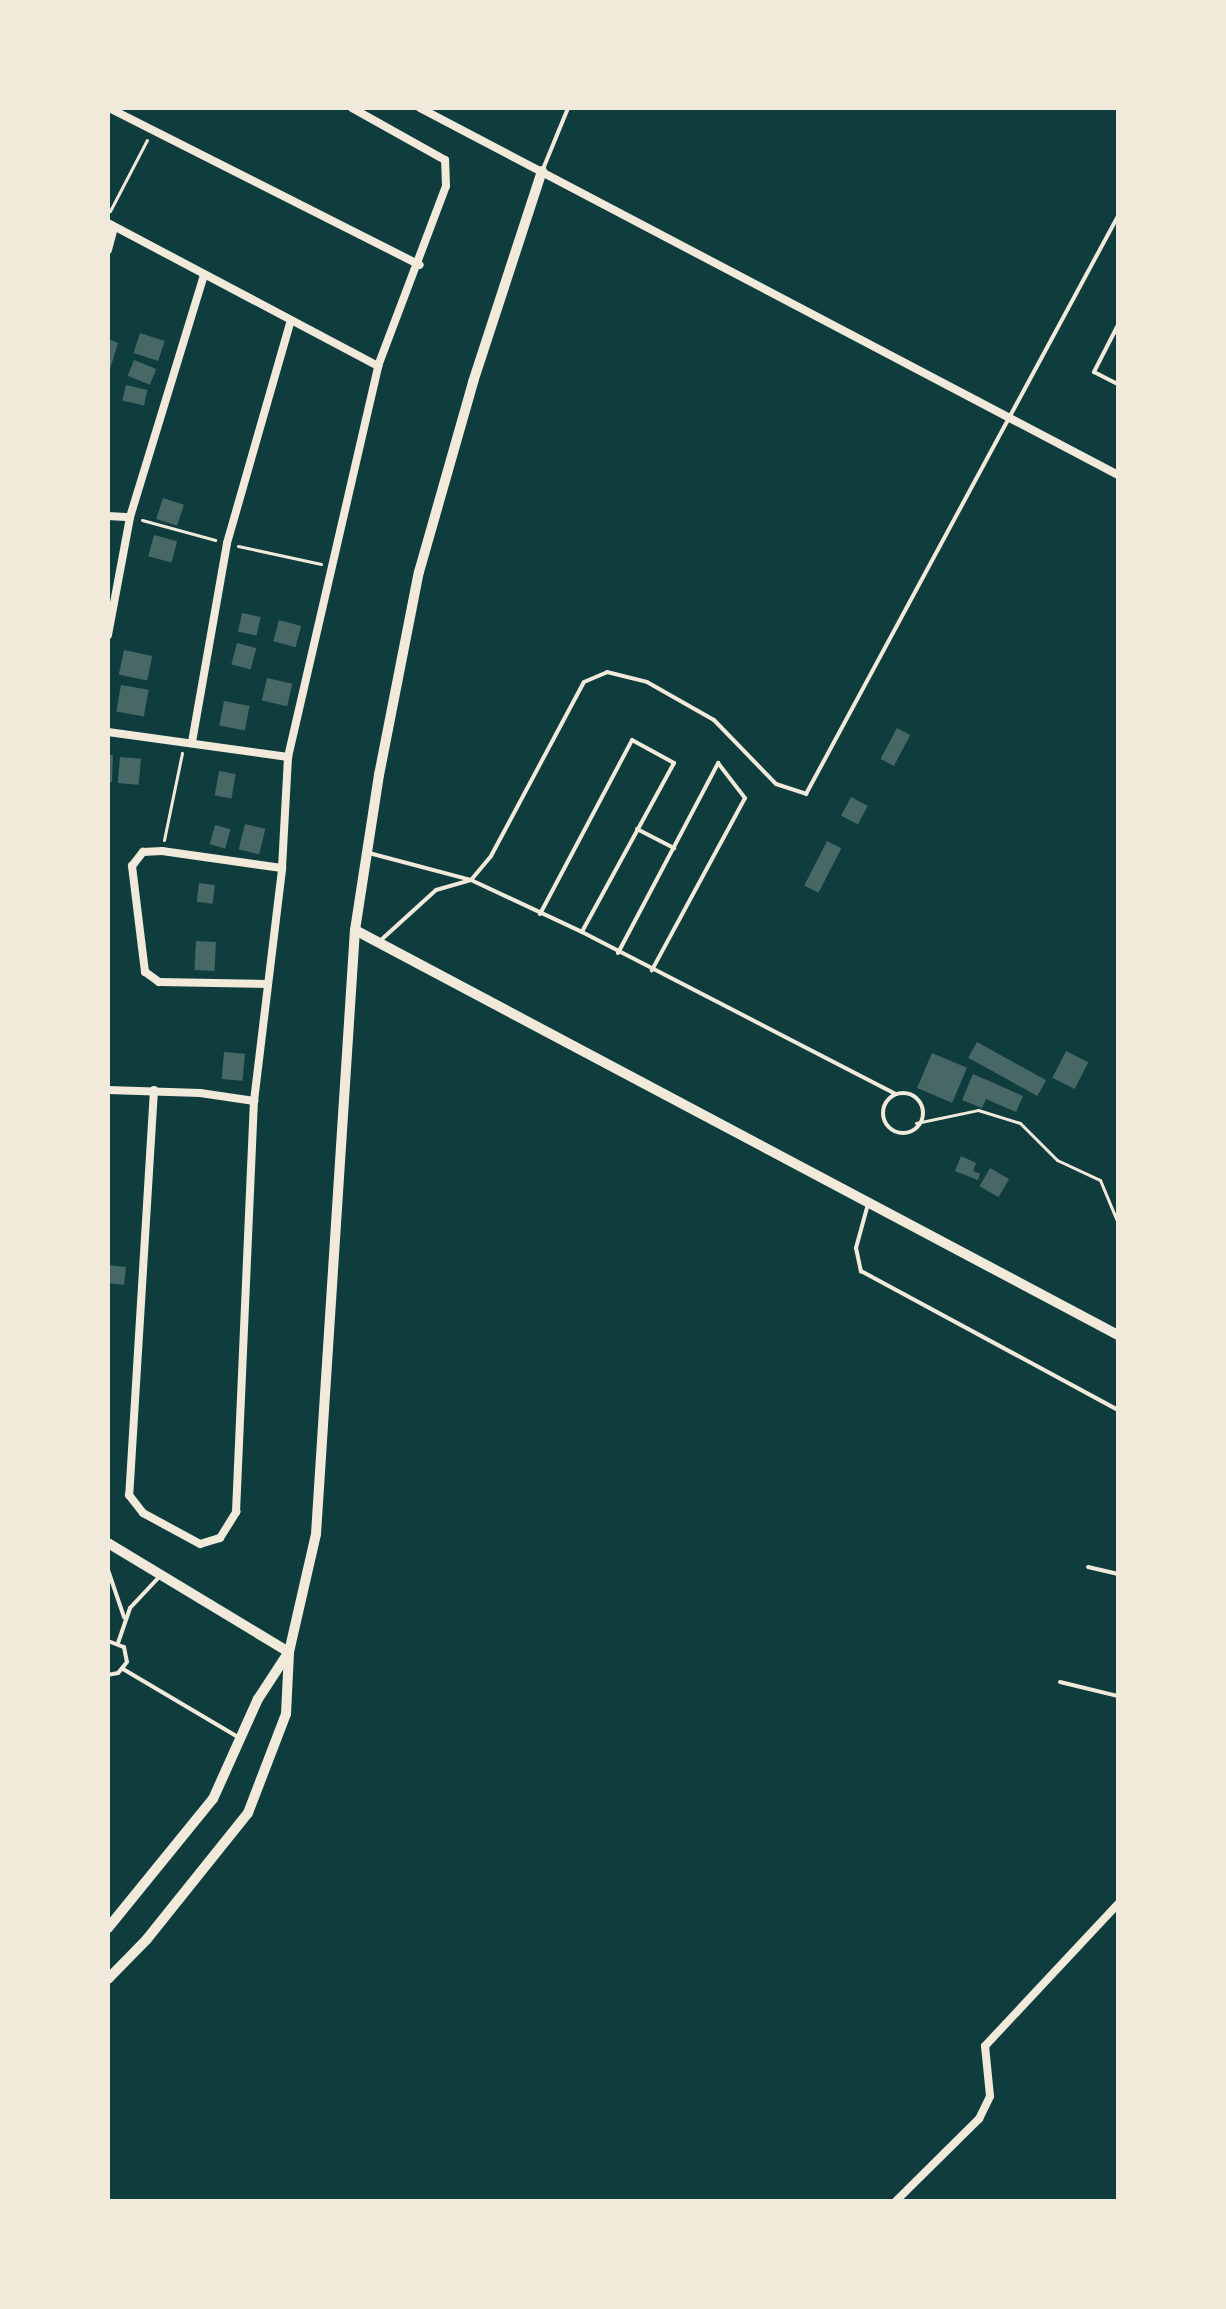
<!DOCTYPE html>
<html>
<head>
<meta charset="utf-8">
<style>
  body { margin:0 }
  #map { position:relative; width:1226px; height:2309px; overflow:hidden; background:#0f3d3e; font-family:Inter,sans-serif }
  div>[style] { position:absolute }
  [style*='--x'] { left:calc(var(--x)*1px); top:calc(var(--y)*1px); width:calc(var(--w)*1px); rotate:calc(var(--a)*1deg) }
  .building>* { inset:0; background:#486865; transform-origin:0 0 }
  .path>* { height:3px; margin:-1.5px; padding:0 1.5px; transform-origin:1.5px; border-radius:1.5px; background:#f1e9da }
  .service>* { height:4px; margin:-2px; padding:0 2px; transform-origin:2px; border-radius:2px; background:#f1e9da }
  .service>.ring { margin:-2px; padding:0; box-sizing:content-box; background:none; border:4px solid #f1e9da; border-radius:50% }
  .minor>* { height:8px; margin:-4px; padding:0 4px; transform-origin:4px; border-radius:4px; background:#f1e9da }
  .tertiary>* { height:10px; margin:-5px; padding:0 5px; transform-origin:5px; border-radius:5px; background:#f1e9da }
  span { translate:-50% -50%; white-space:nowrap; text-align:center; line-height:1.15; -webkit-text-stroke:6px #f1e9da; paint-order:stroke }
  .frame { position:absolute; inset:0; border:110px solid #f1e9da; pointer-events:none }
</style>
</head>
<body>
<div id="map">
  <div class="building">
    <div style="left:140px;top:333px;width:26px;height:21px;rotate:18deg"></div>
    <div style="clip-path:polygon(108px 339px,118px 343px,109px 372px,108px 372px)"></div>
    <div style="left:134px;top:360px;width:24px;height:17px;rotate:22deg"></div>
    <div style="left:126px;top:385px;width:22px;height:16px;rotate:13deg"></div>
    <div style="left:163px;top:498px;width:22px;height:22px;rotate:18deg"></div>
    <div style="left:154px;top:535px;width:24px;height:22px;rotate:15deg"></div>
    <div style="left:242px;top:613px;width:19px;height:19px;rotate:12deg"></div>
    <div style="left:279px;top:620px;width:23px;height:22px;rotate:15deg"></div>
    <div style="left:237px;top:643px;width:20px;height:22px;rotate:15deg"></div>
    <div style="left:124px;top:650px;width:29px;height:25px;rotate:12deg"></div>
    <div style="left:267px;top:678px;width:26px;height:23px;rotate:13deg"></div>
    <div style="left:121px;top:685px;width:28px;height:27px;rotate:10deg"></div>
    <div style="left:224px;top:701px;width:26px;height:25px;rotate:11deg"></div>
    <div style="left:897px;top:728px;width:15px;height:35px;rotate:28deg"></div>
    <div style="clip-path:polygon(108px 755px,113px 755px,112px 782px,108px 782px)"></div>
    <div style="left:120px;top:757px;width:21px;height:26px;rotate:5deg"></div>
    <div style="left:219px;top:771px;width:17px;height:25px;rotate:10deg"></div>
    <div style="left:851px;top:797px;width:19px;height:21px;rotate:28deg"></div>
    <div style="left:245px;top:824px;width:21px;height:26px;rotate:14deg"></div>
    <div style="left:215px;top:825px;width:16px;height:20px;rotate:15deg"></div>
    <div style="left:827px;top:841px;width:16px;height:50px;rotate:27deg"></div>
    <div style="left:199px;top:883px;width:16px;height:19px;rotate:7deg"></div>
    <div style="left:196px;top:941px;width:20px;height:29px;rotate:3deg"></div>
    <div style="left:977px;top:1042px;width:79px;height:18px;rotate:29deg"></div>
    <div style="left:1066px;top:1051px;width:25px;height:30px;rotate:27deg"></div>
    <div style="left:224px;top:1052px;width:21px;height:27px;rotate:5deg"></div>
    <div style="left:932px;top:1053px;width:38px;height:38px;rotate:23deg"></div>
    <div style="clip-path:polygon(973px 1074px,1023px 1096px,1016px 1112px,986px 1099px,982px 1108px,962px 1100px)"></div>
    <div style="clip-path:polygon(961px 1156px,976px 1163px,973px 1171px,980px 1174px,978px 1180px,955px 1171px)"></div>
    <div style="left:990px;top:1168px;width:22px;height:21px;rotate:30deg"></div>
    <div style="left:108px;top:1265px;width:18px;height:18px;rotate:6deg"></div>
  </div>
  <div class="path">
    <div style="--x:110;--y:211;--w:80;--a:-62.5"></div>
    <div style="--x:142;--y:520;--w:76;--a:15.3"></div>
    <div style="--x:238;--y:546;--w:85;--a:12.2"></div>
    <div style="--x:164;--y:840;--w:89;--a:-78.3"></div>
    <div style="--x:916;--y:1123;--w:63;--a:-11.8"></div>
    <div style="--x:978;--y:1110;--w:44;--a:17.2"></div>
    <div style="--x:1020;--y:1123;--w:52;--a:45"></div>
    <div style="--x:1057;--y:1160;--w:47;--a:24.9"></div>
    <div style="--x:1100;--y:1180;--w:47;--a:67.3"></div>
  </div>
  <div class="service">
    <div style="--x:543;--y:169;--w:66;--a:-67.7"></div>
    <div style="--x:1118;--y:325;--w:53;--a:117.1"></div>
    <div style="--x:1094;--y:372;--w:27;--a:27"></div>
    <div style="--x:637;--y:829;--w:42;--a:27.2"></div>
    <div style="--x:369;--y:853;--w:106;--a:14.8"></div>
    <div style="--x:471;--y:880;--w:123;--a:25.1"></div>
    <div style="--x:582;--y:932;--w:353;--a:27.3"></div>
    <div style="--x:540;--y:914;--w:197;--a:-62.1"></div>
    <div style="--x:632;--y:740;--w:48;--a:28.7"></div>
    <div style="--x:674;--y:763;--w:192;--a:118.6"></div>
    <div style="--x:381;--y:940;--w:74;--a:-42.3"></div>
    <div style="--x:436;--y:890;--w:36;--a:-16"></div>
    <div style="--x:471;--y:880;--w:31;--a:-50"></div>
    <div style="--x:491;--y:856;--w:197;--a:-61.9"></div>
    <div style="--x:584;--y:682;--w:25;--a:-23"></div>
    <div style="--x:607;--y:672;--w:41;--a:14"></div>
    <div style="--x:647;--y:682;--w:77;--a:29.6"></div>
    <div style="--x:714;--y:720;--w:89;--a:45.9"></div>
    <div style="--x:776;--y:784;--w:32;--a:18"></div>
    <div style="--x:806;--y:794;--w:657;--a:-61.64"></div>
    <div style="--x:618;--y:953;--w:215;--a:-62.2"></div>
    <div style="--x:718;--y:763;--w:44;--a:52.4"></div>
    <div style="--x:745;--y:798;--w:196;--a:118.4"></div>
    <div class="ring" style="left:883px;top:1093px;width:36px;height:36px"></div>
    <div style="--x:868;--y:1204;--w:46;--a:105.3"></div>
    <div style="--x:856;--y:1248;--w:24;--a:78"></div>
    <div style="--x:861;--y:1271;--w:292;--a:28.4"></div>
    <div style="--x:1088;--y:1567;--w:31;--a:13"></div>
    <div style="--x:108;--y:1570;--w:50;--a:71.2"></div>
    <div style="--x:108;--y:1641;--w:17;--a:21"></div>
    <div style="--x:124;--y:1647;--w:15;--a:79"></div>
    <div style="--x:127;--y:1662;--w:14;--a:129"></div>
    <div style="--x:118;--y:1673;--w:10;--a:169"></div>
    <div style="--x:118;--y:1643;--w:37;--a:-71"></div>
    <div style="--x:130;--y:1608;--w:44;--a:-46.8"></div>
    <div style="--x:123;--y:1669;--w:134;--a:30.6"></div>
    <div style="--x:1060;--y:1682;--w:60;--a:13.6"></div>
  </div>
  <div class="minor">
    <div style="--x:109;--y:108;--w:348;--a:26.8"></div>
    <div style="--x:420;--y:108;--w:789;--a:27.73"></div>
    <div style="--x:108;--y:223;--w:306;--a:27.9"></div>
    <div style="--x:108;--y:250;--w:24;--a:-75"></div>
    <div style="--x:108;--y:516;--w:22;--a:3"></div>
    <div style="--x:108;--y:635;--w:120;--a:-79.4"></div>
    <div style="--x:130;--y:517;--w:253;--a:-73"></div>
    <div style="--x:108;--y:732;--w:182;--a:7.9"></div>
    <div style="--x:192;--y:742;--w:202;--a:-80"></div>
    <div style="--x:227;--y:543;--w:229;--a:-74"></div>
    <div style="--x:268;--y:984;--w:109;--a:-178.9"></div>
    <div style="--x:159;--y:982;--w:17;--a:-144"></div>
    <div style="--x:145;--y:972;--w:107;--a:-97"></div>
    <div style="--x:132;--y:866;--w:18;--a:-52"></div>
    <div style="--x:143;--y:852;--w:19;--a:-3"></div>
    <div style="--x:162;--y:851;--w:121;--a:8.1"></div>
    <div style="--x:108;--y:1090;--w:92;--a:1.9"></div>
    <div style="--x:200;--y:1093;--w:55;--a:8.4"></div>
    <div style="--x:154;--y:1090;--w:406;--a:93.5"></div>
    <div style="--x:129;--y:1495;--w:23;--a:52"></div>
    <div style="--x:143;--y:1513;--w:65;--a:28.5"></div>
    <div style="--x:200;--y:1544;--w:21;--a:-17"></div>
    <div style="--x:220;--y:1538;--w:31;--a:-58"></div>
    <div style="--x:236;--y:1512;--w:411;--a:-87.5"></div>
    <div style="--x:254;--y:1101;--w:235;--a:-83.1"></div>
    <div style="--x:282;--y:868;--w:111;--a:-86.9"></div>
    <div style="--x:288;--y:757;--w:401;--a:-77"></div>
    <div style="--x:378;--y:366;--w:192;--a:-69.3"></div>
    <div style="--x:446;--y:186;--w:26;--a:-92"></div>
    <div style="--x:445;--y:160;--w:107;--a:-150.8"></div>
    <div style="--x:896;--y:2201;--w:117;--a:-44.7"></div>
    <div style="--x:979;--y:2119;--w:25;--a:-64"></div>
    <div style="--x:990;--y:2096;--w:50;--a:-95.7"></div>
    <div style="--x:985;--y:2046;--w:195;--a:-46.9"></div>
  </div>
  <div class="tertiary">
    <div style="--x:355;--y:930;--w:864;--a:27.96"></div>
    <div style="--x:108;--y:1543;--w:211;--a:31.1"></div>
    <div style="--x:108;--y:1928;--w:166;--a:-50.9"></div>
    <div style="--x:213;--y:1799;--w:110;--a:-65.8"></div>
    <div style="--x:258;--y:1699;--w:55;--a:-56.9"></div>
    <div style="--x:108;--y:1979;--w:56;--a:-45.7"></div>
    <div style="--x:147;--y:1939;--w:161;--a:-51.3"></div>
    <div style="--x:248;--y:1813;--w:106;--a:-69"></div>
    <div style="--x:286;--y:1714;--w:62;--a:-87.2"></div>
    <div style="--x:289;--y:1652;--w:121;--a:-77.1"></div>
    <div style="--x:316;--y:1534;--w:605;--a:-86.31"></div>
    <div style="--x:355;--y:930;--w:157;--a:-81.2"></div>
    <div style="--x:379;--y:775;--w:207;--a:-78.9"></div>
    <div style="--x:419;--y:572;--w:198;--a:-74.1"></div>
    <div style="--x:473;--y:382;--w:222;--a:-71.9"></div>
  </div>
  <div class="frame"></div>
</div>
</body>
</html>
